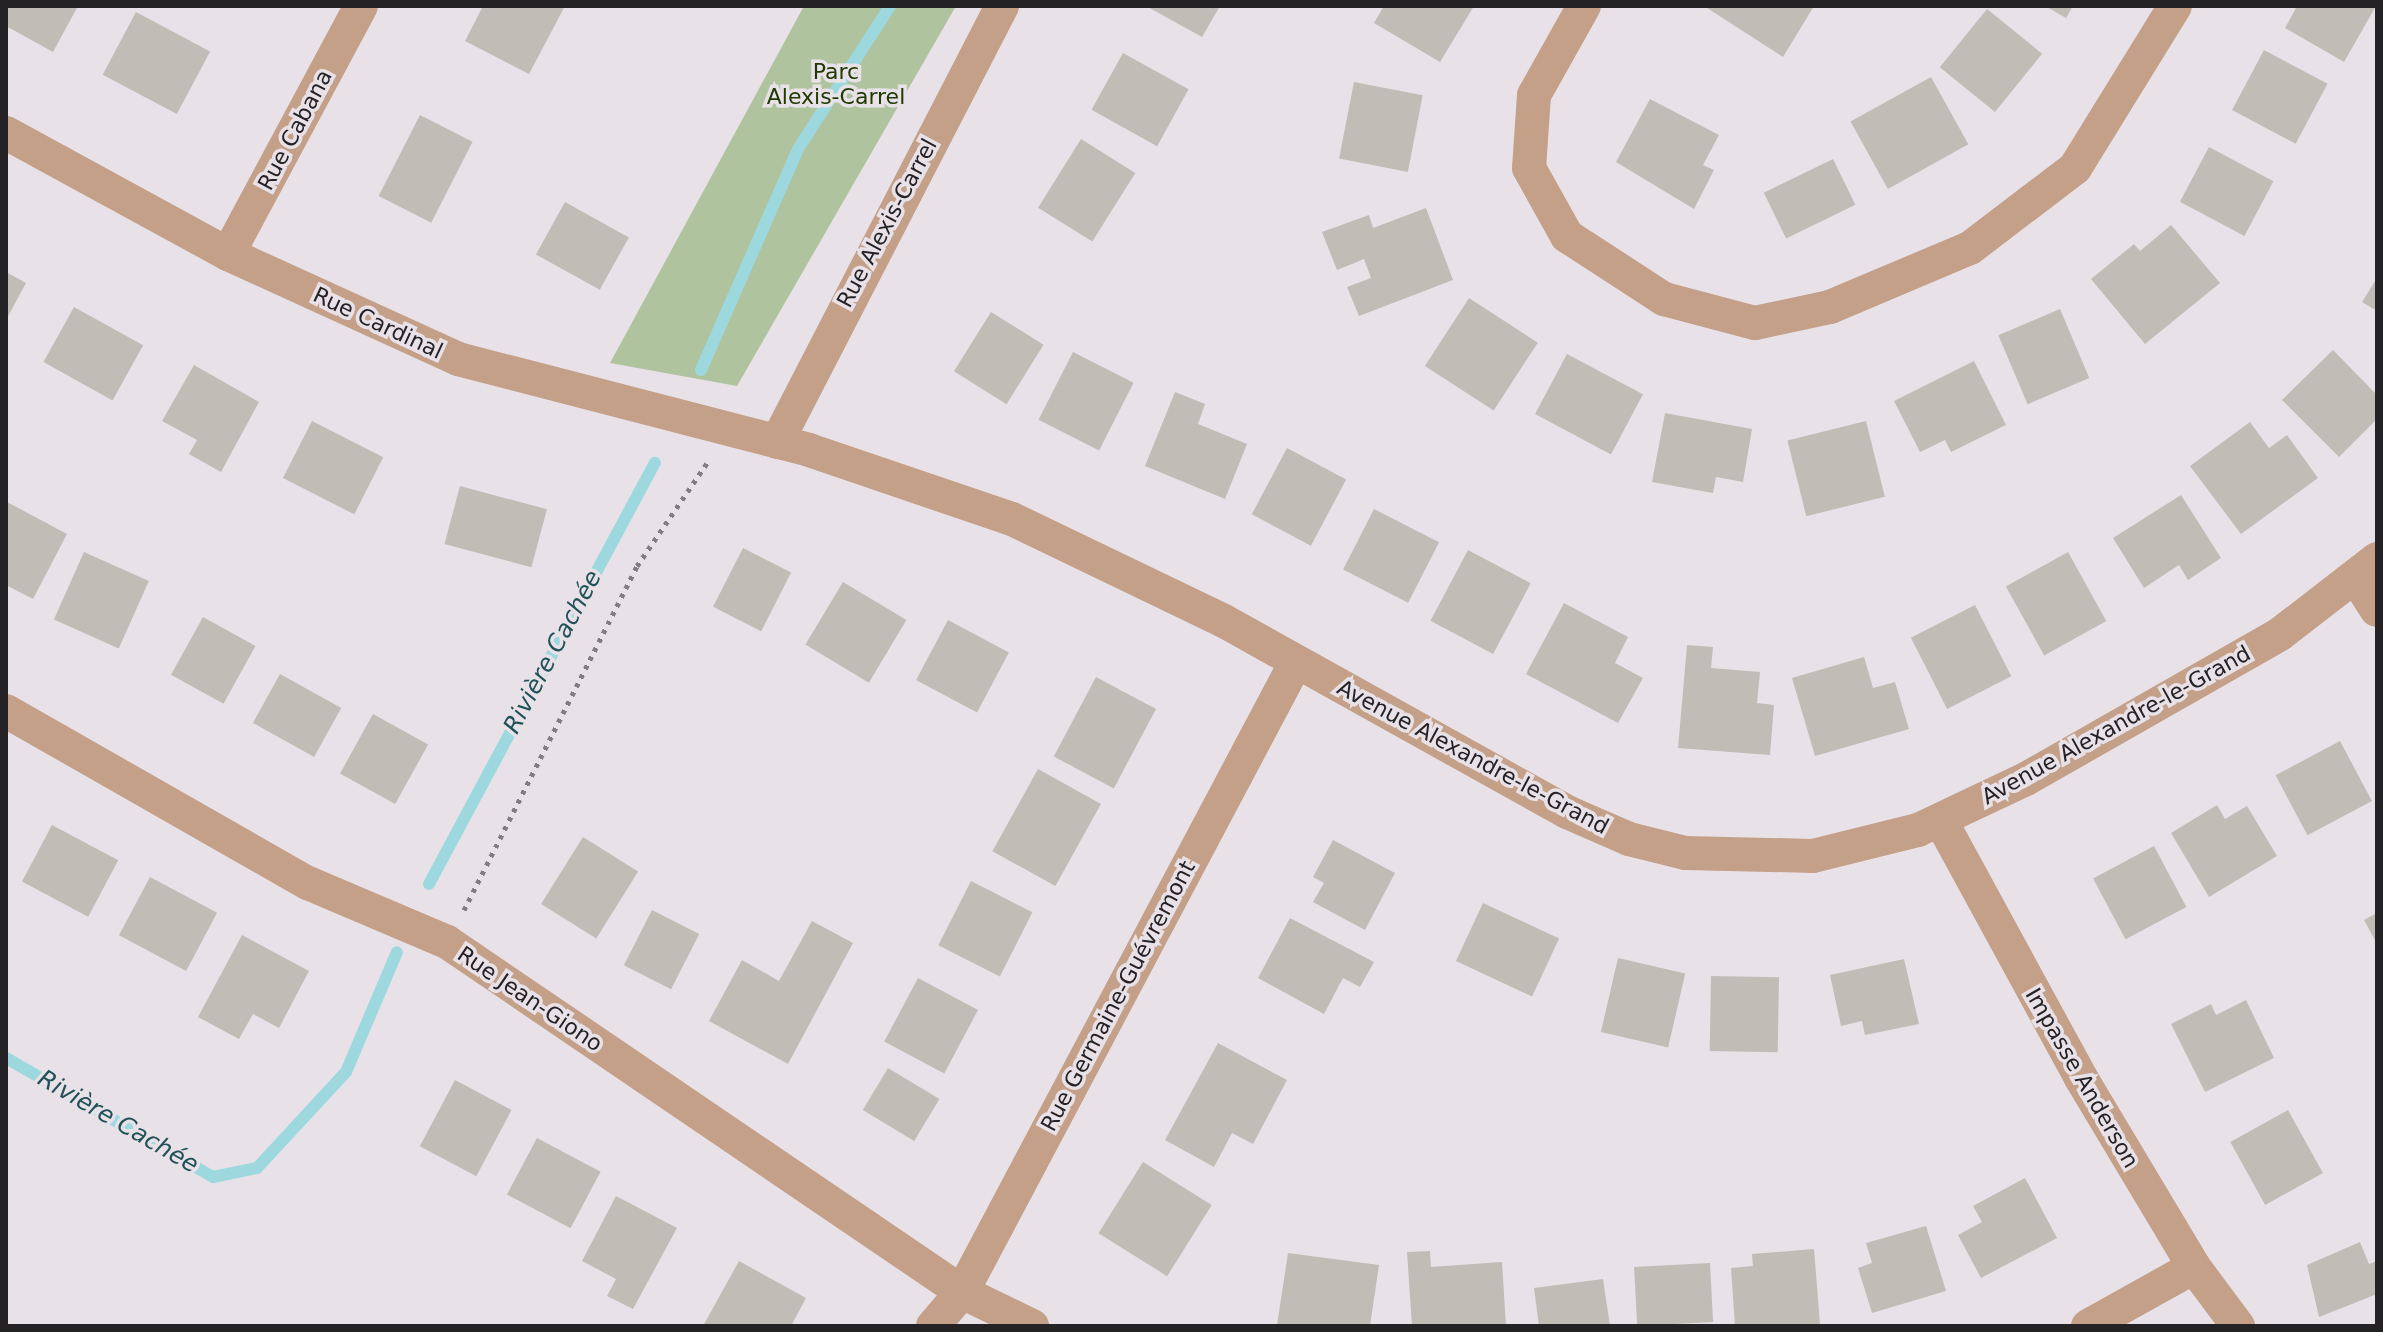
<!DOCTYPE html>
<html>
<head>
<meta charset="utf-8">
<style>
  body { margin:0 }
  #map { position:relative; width:2383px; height:1332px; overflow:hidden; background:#e8e2e8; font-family:"DejaVu Sans",sans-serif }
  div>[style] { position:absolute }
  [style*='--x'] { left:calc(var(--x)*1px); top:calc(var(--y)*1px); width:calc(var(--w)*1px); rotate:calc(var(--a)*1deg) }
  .green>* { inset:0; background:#aec39e }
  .stream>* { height:12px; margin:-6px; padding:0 6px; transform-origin:6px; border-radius:6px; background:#9ed8df }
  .building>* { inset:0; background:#c1bcb5; transform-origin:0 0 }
  .path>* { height:5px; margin-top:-2.5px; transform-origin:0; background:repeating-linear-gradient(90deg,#807c80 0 4px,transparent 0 10px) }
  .street>* { height:34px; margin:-17px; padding:0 17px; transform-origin:17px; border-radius:17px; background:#c4a089 }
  span { translate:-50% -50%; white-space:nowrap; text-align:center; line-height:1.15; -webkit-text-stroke:7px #e8e2e8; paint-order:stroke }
  .park-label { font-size:22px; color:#203a00 }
  .street-label { font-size:22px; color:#242224 }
  .water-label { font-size:24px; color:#215258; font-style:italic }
  .frame { position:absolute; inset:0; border:8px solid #242224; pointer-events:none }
</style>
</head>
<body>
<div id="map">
  <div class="green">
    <div style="clip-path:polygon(804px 6px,956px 6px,737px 386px,610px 363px)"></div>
  </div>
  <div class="stream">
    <div style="--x:701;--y:370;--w:241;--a:-66.3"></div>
    <div style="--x:798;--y:149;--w:170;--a:-57.2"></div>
    <div style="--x:429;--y:884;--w:478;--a:-61.8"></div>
    <div style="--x:6;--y:1058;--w:239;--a:29.9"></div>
    <div style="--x:213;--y:1177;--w:45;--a:-11.6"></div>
    <div style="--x:257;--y:1168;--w:131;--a:-47.2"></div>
    <div style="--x:346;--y:1072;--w:130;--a:-67"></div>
  </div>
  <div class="building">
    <div style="clip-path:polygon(6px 6px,78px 6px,53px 52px,6px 26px)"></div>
    <div style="clip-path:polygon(483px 6px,565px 6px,529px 74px,465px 41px)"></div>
    <div style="clip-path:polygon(1146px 6px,1220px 6px,1202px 37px)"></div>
    <div style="clip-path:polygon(1384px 6px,1474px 6px,1440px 62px,1374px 23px)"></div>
    <div style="clip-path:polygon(1704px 6px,1814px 6px,1783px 57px)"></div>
    <div style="clip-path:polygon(2045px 6px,2073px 6px,2066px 18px)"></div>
    <div style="clip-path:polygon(2297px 6px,2376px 6px,2344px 62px,2285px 28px)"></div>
    <div style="left:1987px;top:9px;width:71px;height:75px;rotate:39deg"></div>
    <div style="left:136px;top:12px;width:84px;height:71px;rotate:28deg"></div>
    <div style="left:2264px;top:50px;width:72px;height:68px;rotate:28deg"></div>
    <div style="left:1123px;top:53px;width:75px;height:65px;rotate:29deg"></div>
    <div style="left:1931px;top:77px;width:77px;height:92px;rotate:61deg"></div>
    <div style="left:1354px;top:82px;width:70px;height:78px;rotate:11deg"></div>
    <div style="clip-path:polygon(1650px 99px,1719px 135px,1703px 165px,1714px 170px,1694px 209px,1616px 162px)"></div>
    <div style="left:420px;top:115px;width:59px;height:91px;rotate:27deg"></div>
    <div style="left:1081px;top:139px;width:64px;height:81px;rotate:32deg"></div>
    <div style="left:2209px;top:147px;width:73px;height:62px;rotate:28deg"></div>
    <div style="left:1833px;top:159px;width:51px;height:77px;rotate:64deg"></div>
    <div style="left:565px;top:202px;width:73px;height:60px;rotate:29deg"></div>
    <div style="clip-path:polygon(1426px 208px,1453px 280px,1359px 316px,1347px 287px,1371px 278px,1364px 259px,1337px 270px,1322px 232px,1369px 215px,1373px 228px)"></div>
    <div style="clip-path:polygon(2171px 225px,2220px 283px,2145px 344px,2091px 279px,2134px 244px,2140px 251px)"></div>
    <div style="clip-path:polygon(6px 272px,26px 283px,6px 320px)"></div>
    <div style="clip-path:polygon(2377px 278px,2377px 311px,2362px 302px)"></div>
    <div style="left:1469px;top:298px;width:82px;height:81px;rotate:33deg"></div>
    <div style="left:74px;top:307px;width:79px;height:63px;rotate:29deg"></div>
    <div style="left:2060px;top:309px;width:75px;height:67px;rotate:67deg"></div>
    <div style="left:991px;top:312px;width:62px;height:70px;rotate:32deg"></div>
    <div style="clip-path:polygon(2333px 350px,2377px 395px,2377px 419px,2339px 457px,2282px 400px)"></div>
    <div style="left:1073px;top:352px;width:68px;height:76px;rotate:27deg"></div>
    <div style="left:1567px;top:354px;width:86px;height:68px;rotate:28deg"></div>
    <div style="clip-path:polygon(1974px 361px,2006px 425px,1951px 452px,1945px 440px,1920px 452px,1894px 401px)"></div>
    <div style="clip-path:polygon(194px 365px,259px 402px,221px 472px,189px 454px,197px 440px,162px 421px)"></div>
    <div style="clip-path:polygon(1175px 392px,1205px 404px,1198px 424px,1247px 444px,1225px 499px,1145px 466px)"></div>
    <div style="clip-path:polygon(1665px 413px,1752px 429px,1743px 482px,1716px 477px,1713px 493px,1652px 482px)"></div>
    <div style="left:312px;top:421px;width:80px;height:64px;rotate:27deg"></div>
    <div style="left:1866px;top:421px;width:78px;height:81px;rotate:76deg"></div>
    <div style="clip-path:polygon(2250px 422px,2269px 448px,2287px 435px,2318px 478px,2241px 534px,2190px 466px)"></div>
    <div style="left:1287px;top:448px;width:67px;height:75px;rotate:28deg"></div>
    <div style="left:460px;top:486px;width:90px;height:60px;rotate:15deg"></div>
    <div style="clip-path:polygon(2181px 495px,2221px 558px,2188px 580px,2179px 565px,2144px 588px,2113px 538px)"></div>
    <div style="clip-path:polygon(7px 502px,67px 534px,33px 599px,6px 585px)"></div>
    <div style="left:1374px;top:509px;width:73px;height:68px;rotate:27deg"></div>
    <div style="left:743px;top:548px;width:54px;height:66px;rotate:27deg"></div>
    <div style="left:1468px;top:550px;width:71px;height:80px;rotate:28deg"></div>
    <div style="left:84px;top:552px;width:71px;height:74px;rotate:24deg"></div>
    <div style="left:2068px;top:552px;width:79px;height:71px;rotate:61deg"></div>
    <div style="left:843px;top:582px;width:74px;height:73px;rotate:31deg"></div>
    <div style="clip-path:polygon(1564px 603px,1628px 637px,1615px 663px,1643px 678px,1618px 723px,1526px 674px)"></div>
    <div style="left:1975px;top:605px;width:80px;height:72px;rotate:63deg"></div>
    <div style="left:203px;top:617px;width:60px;height:66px;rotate:29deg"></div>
    <div style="left:948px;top:620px;width:69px;height:68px;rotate:28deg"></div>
    <div style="clip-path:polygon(1687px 645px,1713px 647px,1711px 668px,1760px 672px,1757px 703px,1774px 705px,1770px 755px,1678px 748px)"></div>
    <div style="clip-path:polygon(1864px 657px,1873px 688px,1895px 682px,1909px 729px,1815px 756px,1792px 678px)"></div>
    <div style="left:280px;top:674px;width:70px;height:56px;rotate:29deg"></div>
    <div style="left:1096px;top:677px;width:68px;height:90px;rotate:28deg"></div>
    <div style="left:373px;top:714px;width:63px;height:68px;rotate:29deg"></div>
    <div style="left:2340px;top:741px;width:68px;height:73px;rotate:62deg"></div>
    <div style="left:1038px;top:769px;width:72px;height:94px;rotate:29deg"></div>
    <div style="clip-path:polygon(2217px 805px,2225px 819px,2247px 806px,2277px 856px,2209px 897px,2171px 833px)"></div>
    <div style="left:52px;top:825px;width:75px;height:64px;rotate:28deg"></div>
    <div style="left:583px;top:837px;width:65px;height:79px;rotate:32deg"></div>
    <div style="clip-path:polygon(1333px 840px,1395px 873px,1365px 930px,1313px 902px,1324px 883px,1313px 877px)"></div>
    <div style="left:2154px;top:846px;width:69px;height:69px;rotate:62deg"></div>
    <div style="left:150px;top:877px;width:76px;height:66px;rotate:28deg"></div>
    <div style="left:971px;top:881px;width:69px;height:72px;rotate:27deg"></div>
    <div style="left:1483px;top:903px;width:84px;height:64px;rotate:25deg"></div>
    <div style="left:652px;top:910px;width:53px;height:62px;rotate:27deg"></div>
    <div style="clip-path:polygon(2377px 913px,2377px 944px,2364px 920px)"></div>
    <div style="clip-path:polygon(1290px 918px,1374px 962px,1360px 987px,1343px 978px,1324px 1014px,1258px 978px)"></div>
    <div style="clip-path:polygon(812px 921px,853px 943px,788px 1064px,709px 1021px,742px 960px,779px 981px)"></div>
    <div style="clip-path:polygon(242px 935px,309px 971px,279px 1028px,253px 1014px,239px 1039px,198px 1017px)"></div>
    <div style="left:1618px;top:958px;width:69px;height:76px;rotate:13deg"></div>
    <div style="clip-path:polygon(1904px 959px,1919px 1024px,1865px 1035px,1862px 1021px,1841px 1026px,1830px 975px)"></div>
    <div style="left:1711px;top:976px;width:68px;height:75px;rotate:1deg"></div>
    <div style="left:918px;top:978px;width:68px;height:72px;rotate:28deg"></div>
    <div style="clip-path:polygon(2246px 1000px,2274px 1058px,2205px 1092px,2171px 1024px,2211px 1004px,2216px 1015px)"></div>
    <div style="clip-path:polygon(1218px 1043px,1287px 1080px,1253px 1144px,1232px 1133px,1214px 1167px,1165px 1140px)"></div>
    <div style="left:888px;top:1068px;width:60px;height:49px;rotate:31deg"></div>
    <div style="left:455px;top:1080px;width:64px;height:75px;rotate:28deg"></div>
    <div style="left:2288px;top:1110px;width:72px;height:66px;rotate:61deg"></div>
    <div style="left:537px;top:1138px;width:72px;height:64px;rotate:28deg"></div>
    <div style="left:1143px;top:1162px;width:81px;height:84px;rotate:32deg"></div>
    <div style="clip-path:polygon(2025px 1178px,2057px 1238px,1981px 1278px,1958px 1235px,1982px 1222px,1973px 1206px)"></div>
    <div style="clip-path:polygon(616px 1196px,677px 1228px,633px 1309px,607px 1296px,616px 1279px,582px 1261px)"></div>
    <div style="clip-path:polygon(1926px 1226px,1946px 1291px,1872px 1313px,1858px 1268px,1872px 1263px,1866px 1243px)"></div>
    <div style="clip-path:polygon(2360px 1242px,2369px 1264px,2377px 1261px,2377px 1294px,2319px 1317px,2307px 1265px)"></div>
    <div style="clip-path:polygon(1814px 1249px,1820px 1324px,1735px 1326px,1731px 1268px,1753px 1266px,1752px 1254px)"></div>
    <div style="clip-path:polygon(1430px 1251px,1431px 1267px,1502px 1262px,1506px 1326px,1412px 1326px,1407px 1252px)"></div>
    <div style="clip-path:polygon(1288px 1253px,1379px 1265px,1370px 1326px,1277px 1325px)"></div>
    <div style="clip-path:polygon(739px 1261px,806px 1298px,791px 1326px,703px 1326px)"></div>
    <div style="left:1710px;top:1263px;width:59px;height:76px;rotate:87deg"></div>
    <div style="clip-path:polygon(1603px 1279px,1610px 1326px,1539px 1326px,1534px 1288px)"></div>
  </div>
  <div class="path">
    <div style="--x:464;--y:910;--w:385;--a:-63.3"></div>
    <div style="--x:637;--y:566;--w:125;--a:-55.8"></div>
  </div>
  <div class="street">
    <div style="--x:1584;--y:6;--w:102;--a:119.3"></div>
    <div style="--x:1534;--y:95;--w:73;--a:93.9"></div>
    <div style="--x:1529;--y:168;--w:78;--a:60.8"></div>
    <div style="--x:1567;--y:236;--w:116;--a:33"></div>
    <div style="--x:1664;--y:299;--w:94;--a:14.8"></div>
    <div style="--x:1755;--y:323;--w:77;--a:-12"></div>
    <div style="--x:1830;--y:307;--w:152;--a:-22.9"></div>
    <div style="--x:1970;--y:248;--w:132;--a:-37.3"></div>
    <div style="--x:2075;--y:168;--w:190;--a:-58.3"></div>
    <div style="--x:6;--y:133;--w:253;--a:28.6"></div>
    <div style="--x:228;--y:254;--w:253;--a:24.5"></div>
    <div style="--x:458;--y:359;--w:363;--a:14.5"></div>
    <div style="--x:809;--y:450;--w:214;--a:18.8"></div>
    <div style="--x:1012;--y:519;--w:235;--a:25.7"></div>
    <div style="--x:1224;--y:621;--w:393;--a:29.1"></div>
    <div style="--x:1567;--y:812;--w:68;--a:23.5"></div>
    <div style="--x:1629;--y:839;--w:58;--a:14"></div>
    <div style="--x:1685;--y:853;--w:128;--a:1.3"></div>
    <div style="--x:1813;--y:856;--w:108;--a:-13.9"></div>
    <div style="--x:1918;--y:830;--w:119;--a:-25.3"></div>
    <div style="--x:2026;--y:779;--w:292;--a:-29.7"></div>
    <div style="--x:2280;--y:634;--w:123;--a:-37.7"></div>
    <div style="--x:228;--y:254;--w:281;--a:-61.8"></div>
    <div style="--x:777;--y:442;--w:491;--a:-62.7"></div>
    <div style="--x:2356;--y:578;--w:38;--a:57"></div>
    <div style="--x:6;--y:711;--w:348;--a:29.7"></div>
    <div style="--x:308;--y:883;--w:151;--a:23"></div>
    <div style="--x:447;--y:942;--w:623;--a:34.2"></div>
    <div style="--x:962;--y:1292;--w:78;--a:25.9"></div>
    <div style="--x:1941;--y:821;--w:293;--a:61.4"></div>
    <div style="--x:2081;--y:1078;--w:220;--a:59.1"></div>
    <div style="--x:2194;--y:1267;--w:74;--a:53.3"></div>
    <div style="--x:933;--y:1326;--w:45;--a:-49.5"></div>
    <div style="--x:962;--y:1292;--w:713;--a:-62.07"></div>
    <div style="--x:2088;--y:1326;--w:121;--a:-29.1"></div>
  </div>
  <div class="park-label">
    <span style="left:836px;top:84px">Parc<br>Alexis-Carrel</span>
  </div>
  <div class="street-label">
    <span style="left:295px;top:130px;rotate:-62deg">Rue Cabana</span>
    <span style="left:887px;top:223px;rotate:-62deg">Rue Alexis-Carrel</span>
    <span style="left:378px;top:323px;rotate:25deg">Rue Cardinal</span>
    <span style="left:2116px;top:725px;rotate:-29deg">Avenue Alexandre-le-Grand</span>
    <span style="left:1473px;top:757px;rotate:28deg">Avenue Alexandre-le-Grand</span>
    <span style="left:1118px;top:996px;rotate:-62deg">Rue Germaine-Guévremont</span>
    <span style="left:530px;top:999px;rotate:34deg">Rue Jean-Giono</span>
    <span style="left:2082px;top:1078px;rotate:60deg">Impasse Anderson</span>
  </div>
  <div class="water-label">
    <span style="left:553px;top:652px;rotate:-62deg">Rivière Cachée</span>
    <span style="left:118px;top:1122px;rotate:30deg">Rivière Cachée</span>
  </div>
  <div class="frame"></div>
</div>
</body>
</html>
